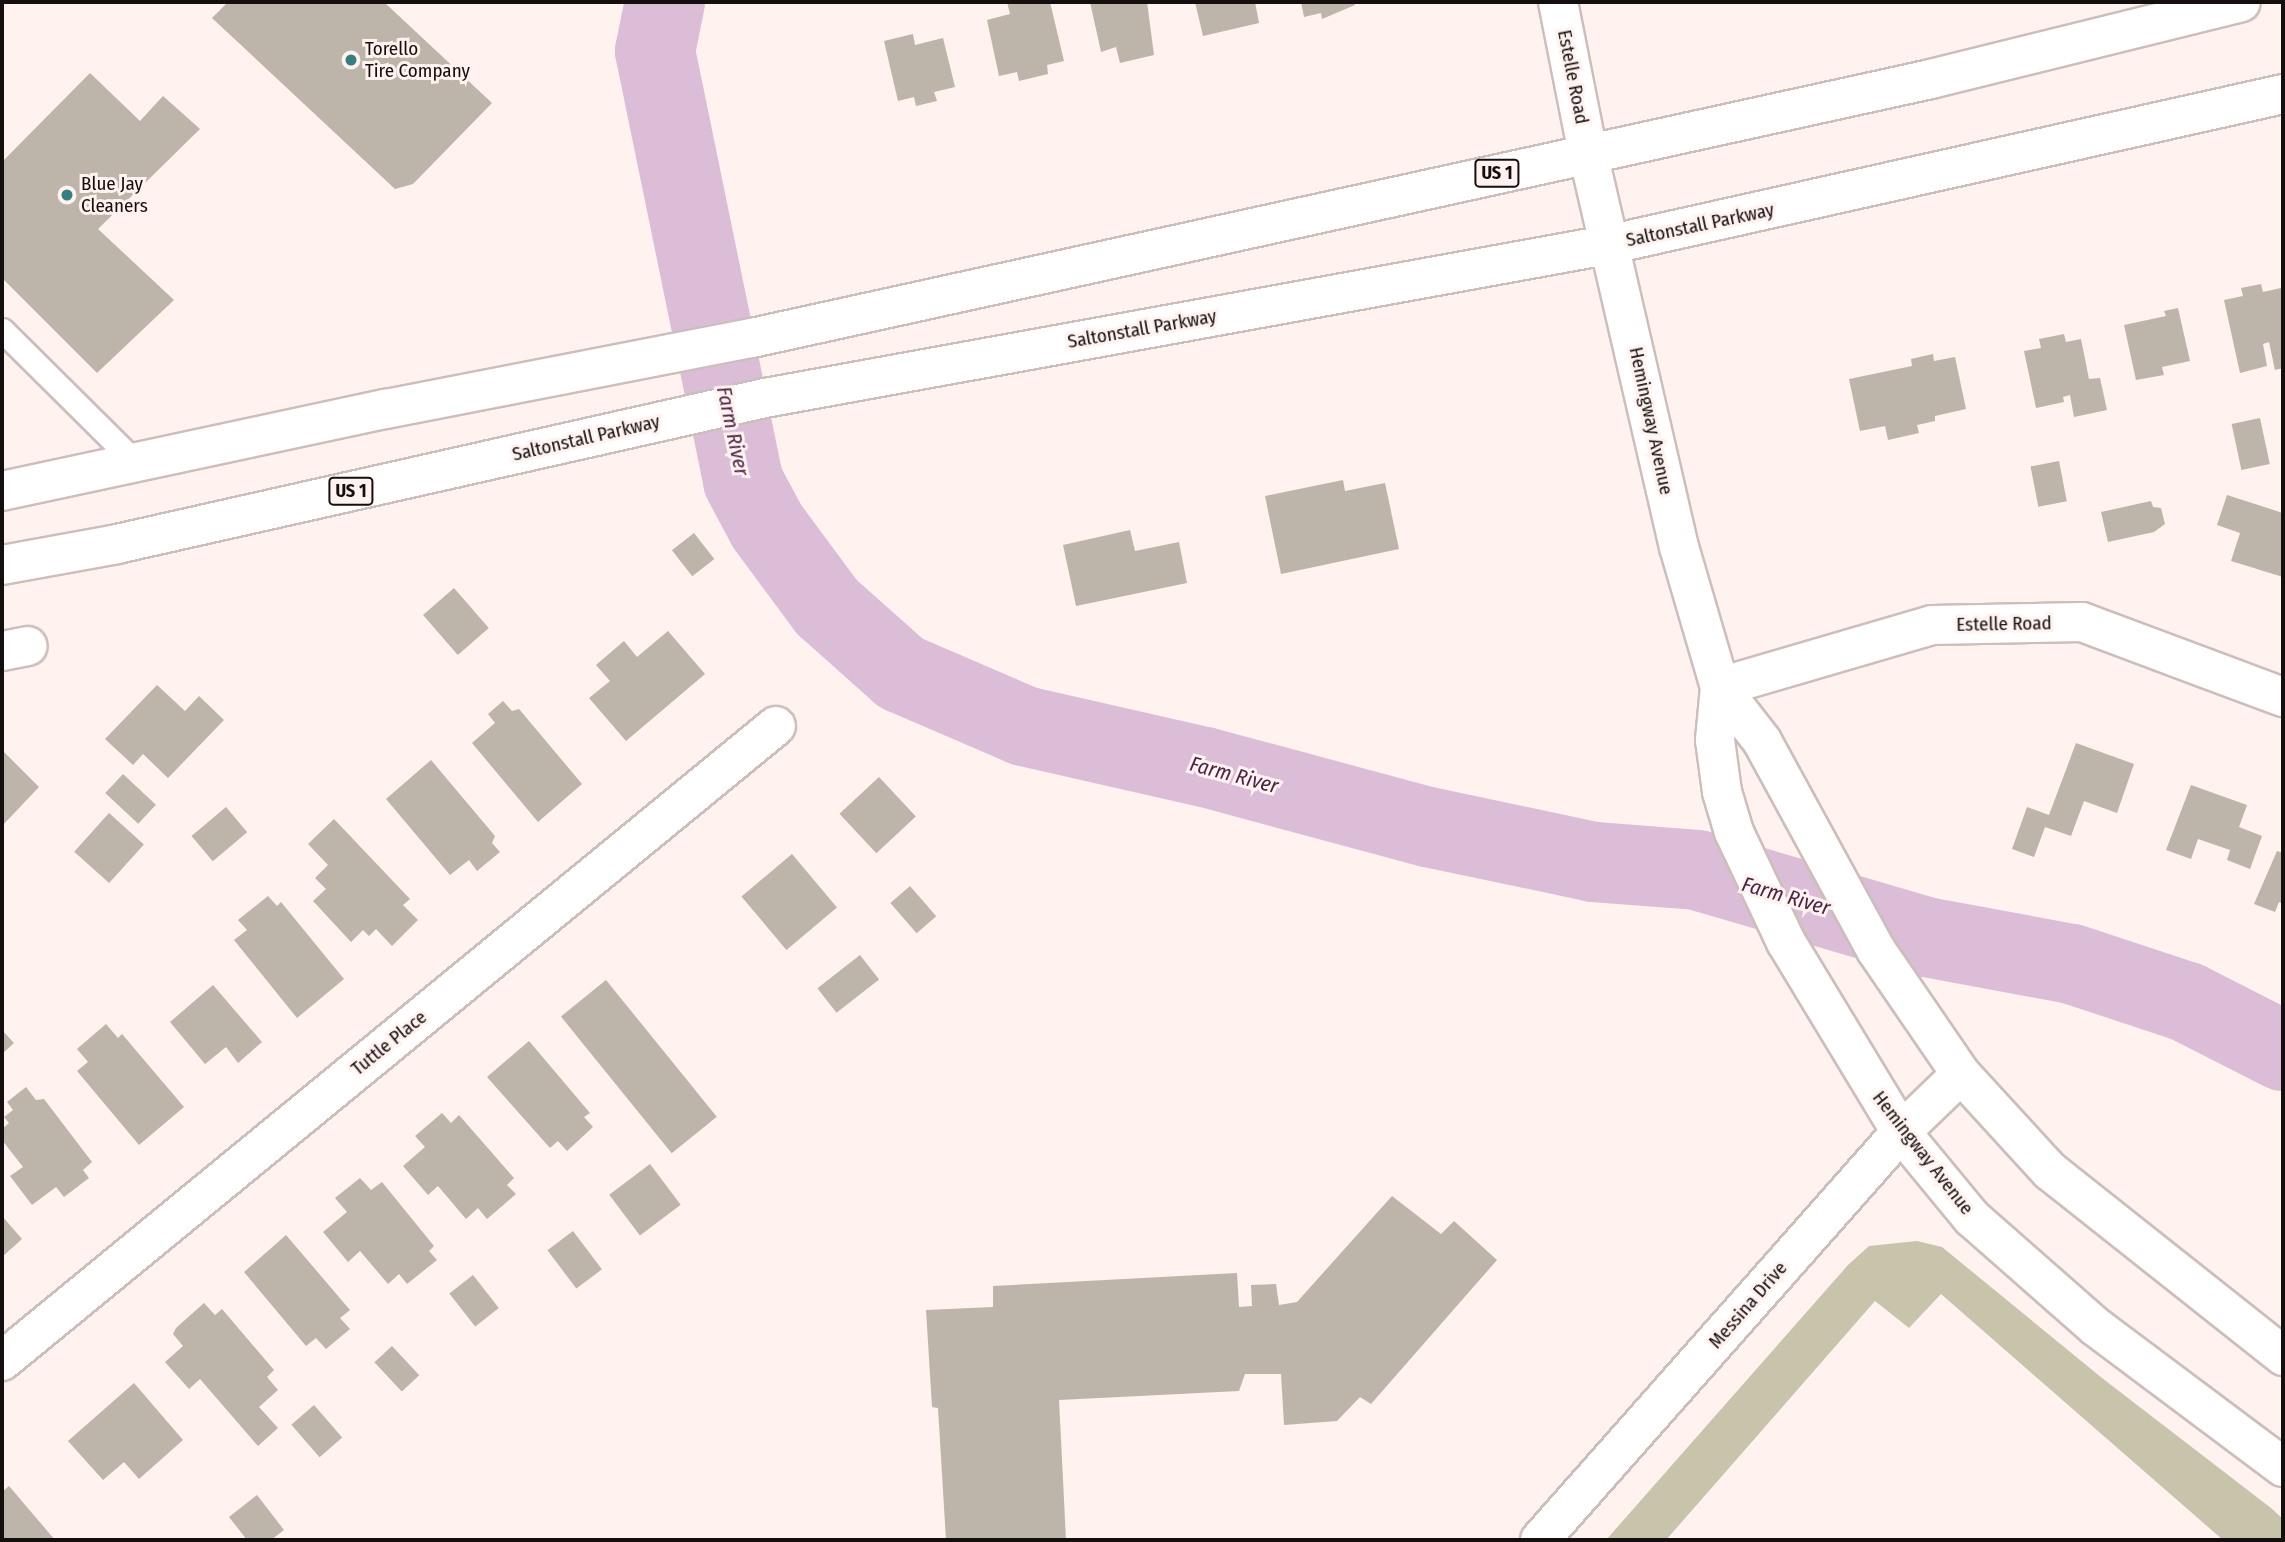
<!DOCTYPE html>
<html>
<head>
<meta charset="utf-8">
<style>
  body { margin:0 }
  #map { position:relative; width:2285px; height:1542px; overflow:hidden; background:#fff2ef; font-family:"Fira Sans Condensed",sans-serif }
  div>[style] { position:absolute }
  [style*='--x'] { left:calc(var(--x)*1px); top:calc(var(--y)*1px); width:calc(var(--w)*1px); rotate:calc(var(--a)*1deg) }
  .green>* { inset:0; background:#c7c4ab }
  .river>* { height:80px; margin:-40px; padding:0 40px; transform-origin:40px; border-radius:40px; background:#dcbdd7 }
  .building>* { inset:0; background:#bdb4aa; transform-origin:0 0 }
  .roads { filter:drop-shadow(2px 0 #ccbeba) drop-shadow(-2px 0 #ccbeba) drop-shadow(0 2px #ccbeba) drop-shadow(0 -2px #ccbeba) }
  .lane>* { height:23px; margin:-11.5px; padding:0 11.5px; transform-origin:11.5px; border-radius:11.5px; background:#fff }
  .street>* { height:38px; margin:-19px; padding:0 19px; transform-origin:19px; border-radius:19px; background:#fff }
  .secondary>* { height:38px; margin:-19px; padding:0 19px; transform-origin:19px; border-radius:19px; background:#fff }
  .primary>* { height:38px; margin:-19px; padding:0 19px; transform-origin:19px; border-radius:19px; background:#fff }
  .dots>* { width:19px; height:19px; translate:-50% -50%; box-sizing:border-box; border:4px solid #fff2ef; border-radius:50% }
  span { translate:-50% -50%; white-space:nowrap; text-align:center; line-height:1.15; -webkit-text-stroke:6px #fff2ef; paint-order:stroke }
  .shield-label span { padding:2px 5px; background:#fff2ef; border:2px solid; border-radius:5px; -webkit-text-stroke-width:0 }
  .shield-label { font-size:18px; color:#140f0e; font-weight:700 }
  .poi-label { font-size:19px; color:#140f0e }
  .left { translate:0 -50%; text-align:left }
  .street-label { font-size:19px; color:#140f0e }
  .water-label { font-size:21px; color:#4b2346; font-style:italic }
  .frame { position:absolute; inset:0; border:4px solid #140f0e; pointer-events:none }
</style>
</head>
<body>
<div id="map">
  <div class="green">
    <div style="clip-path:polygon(1917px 1241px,1942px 1247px,2102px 1378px,2271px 1508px,2283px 1519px,2283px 1540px,2223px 1540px,1941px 1294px,1909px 1328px,1875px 1301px,1666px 1540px,1606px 1540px,1848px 1265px,1869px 1246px)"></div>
  </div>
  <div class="river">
    <div style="--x:665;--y:2;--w:50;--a:101.5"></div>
    <div style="--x:655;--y:51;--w:439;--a:78.4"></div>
    <div style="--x:743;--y:481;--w:51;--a:61.9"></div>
    <div style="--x:767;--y:526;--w:101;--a:53.5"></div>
    <div style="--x:827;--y:607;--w:99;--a:41.7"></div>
    <div style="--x:901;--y:673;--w:134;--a:23.3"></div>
    <div style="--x:1024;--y:726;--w:186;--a:12.8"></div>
    <div style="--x:1205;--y:767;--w:231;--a:15.1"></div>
    <div style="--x:1428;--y:827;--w:170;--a:11.9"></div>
    <div style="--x:1594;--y:862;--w:103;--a:4.4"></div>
    <div style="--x:1697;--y:870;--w:239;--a:16.3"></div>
    <div style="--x:1926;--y:937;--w:148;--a:10.5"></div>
    <div style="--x:2072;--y:964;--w:121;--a:18.3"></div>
    <div style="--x:2187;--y:1002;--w:108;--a:27"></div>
  </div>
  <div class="building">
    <div style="clip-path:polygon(228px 2px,384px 2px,492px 103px,413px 184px,395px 189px,212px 18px)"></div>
    <div style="clip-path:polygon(1007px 2px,1050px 2px,1064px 61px,1047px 65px,1048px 74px,1019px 81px,1017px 72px,999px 76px,987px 20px,1010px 14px)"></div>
    <div style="clip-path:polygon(1090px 2px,1147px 2px,1154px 55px,1120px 63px,1116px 47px,1101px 52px)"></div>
    <div style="clip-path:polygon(1195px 2px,1255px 2px,1259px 23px,1203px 36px)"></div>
    <div style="clip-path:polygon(1301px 2px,1354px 2px,1355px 5px,1322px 19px,1321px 13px,1304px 17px)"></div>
    <div style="clip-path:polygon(913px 34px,915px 45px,943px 38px,955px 87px,934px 92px,937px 101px,916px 106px,914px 97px,898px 101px,884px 41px)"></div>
    <div style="clip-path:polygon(90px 73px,140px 121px,163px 96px,200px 129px,98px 229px,174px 300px,97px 373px,2px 278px,2px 162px)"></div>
    <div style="clip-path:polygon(2261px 284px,2263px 292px,2281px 288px,2283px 368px,2275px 370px,2269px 342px,2263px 344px,2267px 366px,2240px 373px,2224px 300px,2243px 296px,2241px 288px)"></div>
    <div style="clip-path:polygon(2178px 308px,2190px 361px,2162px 367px,2164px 375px,2136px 380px,2124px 325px,2166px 316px,2164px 311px)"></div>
    <div style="clip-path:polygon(2064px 334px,2066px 342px,2081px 339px,2089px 379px,2100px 378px,2107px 410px,2074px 417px,2070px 395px,2063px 397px,2064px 402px,2036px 408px,2024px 351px,2041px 348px,2039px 339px)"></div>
    <div style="clip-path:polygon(1933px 354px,1934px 361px,1955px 357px,1966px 409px,1935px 416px,1935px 421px,1917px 425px,1919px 433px,1888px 440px,1885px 426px,1860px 431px,1849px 379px,1912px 366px,1911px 359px)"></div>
    <div style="left:2260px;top:418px;width:47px;height:29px;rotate:78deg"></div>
    <div style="left:2059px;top:461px;width:41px;height:29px;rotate:79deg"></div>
    <div style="clip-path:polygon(1343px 480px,1345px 491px,1385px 483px,1399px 549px,1281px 574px,1265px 496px)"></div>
    <div style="clip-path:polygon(2227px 495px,2283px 513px,2283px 577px,2231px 561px,2240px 533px,2217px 525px)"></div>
    <div style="clip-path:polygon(2151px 501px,2153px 507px,2161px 508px,2165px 524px,2154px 532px,2108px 542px,2101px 512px)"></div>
    <div style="clip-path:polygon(1130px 530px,1135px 551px,1179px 542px,1187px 583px,1076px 606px,1063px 545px)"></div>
    <div style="left:694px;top:533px;width:33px;height:28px;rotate:52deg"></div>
    <div style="left:454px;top:588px;width:53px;height:41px;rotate:49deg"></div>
    <div style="clip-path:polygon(668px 631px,705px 674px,626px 741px,589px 698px,610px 681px,596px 665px,624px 641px,637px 657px)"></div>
    <div style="clip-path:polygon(157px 685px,185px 711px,199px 696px,224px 720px,168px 778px,143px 754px,133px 765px,105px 739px)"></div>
    <div style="clip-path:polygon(503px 701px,512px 711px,519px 709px,582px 784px,538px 822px,472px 743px,495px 723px,488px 714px)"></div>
    <div style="clip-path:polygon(2076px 743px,2134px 764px,2117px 813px,2084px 801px,2071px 836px,2045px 827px,2034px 857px,2012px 849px,2027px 807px,2049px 815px)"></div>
    <div style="clip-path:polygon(2px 750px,39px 787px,2px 826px)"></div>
    <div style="clip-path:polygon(431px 760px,495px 836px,492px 843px,500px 852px,477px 871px,469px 860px,450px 875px,386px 799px)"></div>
    <div style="left:123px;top:774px;width:45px;height:26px;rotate:43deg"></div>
    <div style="left:879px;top:777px;width:54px;height:54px;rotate:47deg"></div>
    <div style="clip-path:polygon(2191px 785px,2247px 805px,2239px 827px,2262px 836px,2250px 869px,2227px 860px,2230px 850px,2198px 839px,2191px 859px,2166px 850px)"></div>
    <div style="left:226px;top:807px;width:33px;height:45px;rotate:50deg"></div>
    <div style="left:109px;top:813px;width:47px;height:52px;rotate:42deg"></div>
    <div style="clip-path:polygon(334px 819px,410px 899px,403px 905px,418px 920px,392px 946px,376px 929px,369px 936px,363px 930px,351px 942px,313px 901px,326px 889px,315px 878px,328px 865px,308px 844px)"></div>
    <div style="clip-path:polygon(2277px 851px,2283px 853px,2283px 904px,2279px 902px,2275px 912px,2254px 904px)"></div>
    <div style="left:792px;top:854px;width:70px;height:66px;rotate:50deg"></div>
    <div style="left:910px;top:886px;width:40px;height:26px;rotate:49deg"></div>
    <div style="clip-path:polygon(268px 896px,277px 906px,281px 902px,344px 979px,297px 1018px,234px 940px,247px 930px,238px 920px)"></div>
    <div style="left:860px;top:955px;width:31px;height:54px;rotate:52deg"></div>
    <div style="left:606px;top:980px;width:176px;height:58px;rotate:51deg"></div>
    <div style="clip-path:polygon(213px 985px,262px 1042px,238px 1063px,226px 1047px,205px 1064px,170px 1022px)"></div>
    <div style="clip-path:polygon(106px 1024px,118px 1038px,122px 1034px,184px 1107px,139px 1145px,77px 1071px,88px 1062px,77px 1049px)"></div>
    <div style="clip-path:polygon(2px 1030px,14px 1043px,2px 1054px)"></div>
    <div style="clip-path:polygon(529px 1041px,590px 1113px,584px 1117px,593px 1127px,567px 1151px,558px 1141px,550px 1148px,487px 1077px)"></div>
    <div style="clip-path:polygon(26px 1087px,36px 1100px,44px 1099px,92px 1162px,83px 1170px,89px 1178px,64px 1197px,56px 1187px,32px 1205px,10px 1176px,23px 1167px,2px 1140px,2px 1129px,9px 1123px,4px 1117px,13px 1110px,7px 1102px)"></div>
    <div style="clip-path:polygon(442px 1113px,451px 1123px,459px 1115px,514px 1178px,507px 1185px,516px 1194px,487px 1219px,478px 1208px,466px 1219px,438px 1186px,428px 1195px,403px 1166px,425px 1147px,415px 1136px)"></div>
    <div style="left:650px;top:1164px;width:51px;height:51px;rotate:53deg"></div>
    <div style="clip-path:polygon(360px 1178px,371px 1190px,382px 1182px,434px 1246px,429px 1251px,437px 1260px,407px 1284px,399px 1274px,388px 1284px,360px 1251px,348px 1262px,323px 1232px,347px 1212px,335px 1198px)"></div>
    <div style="clip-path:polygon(1392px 1196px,1441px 1234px,1454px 1221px,1497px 1260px,1371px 1404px,1360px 1397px,1337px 1421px,1284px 1425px,1281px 1374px,1245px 1374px,1239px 1391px,1059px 1400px,1066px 1540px,946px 1540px,938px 1408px,932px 1407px,926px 1310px,993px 1307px,993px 1286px,1237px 1273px,1239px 1307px,1252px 1306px,1251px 1285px,1276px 1284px,1279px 1305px,1297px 1302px)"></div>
    <div style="clip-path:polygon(2px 1216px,22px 1239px,2px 1257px)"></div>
    <div style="left:573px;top:1231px;width:48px;height:32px;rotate:53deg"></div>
    <div style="clip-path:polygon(286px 1235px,350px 1310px,340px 1318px,350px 1329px,326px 1349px,316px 1338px,306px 1346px,244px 1272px)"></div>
    <div style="left:473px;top:1275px;width:42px;height:30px;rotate:52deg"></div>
    <div style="clip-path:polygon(204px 1303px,215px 1315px,222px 1309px,274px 1370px,267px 1377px,278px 1390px,259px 1407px,278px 1428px,258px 1446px,200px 1379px,189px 1389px,165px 1362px,183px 1346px,173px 1334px,176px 1328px)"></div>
    <div style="left:392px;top:1346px;width:40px;height:24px;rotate:47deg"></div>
    <div style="clip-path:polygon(134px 1383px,183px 1440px,139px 1479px,124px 1462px,103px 1480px,68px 1441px)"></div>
    <div style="left:314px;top:1405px;width:43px;height:30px;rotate:49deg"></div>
    <div style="clip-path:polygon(9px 1486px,55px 1540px,2px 1540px,2px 1492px)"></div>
    <div style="clip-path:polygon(257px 1495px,284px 1530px,271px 1540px,247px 1540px,229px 1517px)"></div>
  </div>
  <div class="roads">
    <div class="lane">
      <div style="--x:2;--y:330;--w:187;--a:44.8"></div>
    </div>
    <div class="street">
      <div style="--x:1558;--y:2;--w:154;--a:78.8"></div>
      <div style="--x:2;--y:651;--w:26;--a:-11"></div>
      <div style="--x:1720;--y:687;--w:221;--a:-16.3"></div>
      <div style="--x:1932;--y:625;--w:150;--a:-1.1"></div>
      <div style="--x:2082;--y:622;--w:215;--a:20.5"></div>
      <div style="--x:2;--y:1361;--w:1001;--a:-39.37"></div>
    </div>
    <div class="secondary">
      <div style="--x:1588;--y:153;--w:404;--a:77"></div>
      <div style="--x:1679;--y:547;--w:146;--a:73.7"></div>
      <div style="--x:1720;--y:687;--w:53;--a:95.4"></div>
      <div style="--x:1715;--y:740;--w:52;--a:82.3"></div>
      <div style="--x:1722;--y:792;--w:42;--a:73.3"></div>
      <div style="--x:1734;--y:832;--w:122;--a:64.7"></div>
      <div style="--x:1786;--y:942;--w:222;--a:58.8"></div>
      <div style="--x:1901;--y:1132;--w:112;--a:50.5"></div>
      <div style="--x:1972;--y:1218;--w:165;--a:41.3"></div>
      <div style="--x:2096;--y:1327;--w:234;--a:36.8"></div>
      <div style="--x:1720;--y:687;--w:68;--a:52.1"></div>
      <div style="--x:1762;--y:741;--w:238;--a:61.4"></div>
      <div style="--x:1876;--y:950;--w:150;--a:55.6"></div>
      <div style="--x:1961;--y:1074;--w:132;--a:47.5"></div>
      <div style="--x:2050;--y:1171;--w:298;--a:38.4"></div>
      <div style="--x:1540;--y:1540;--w:545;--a:-48.5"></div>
      <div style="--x:1901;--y:1132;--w:83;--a:-44"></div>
    </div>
    <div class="primary">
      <div style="--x:2;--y:491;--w:393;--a:-12.1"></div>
      <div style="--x:386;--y:409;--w:373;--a:-11"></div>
      <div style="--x:752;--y:338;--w:1207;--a:-12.39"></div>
      <div style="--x:1931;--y:79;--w:319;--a:-13.9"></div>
      <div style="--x:2;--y:565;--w:117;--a:-10.3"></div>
      <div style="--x:117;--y:544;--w:664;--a:-12.7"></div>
      <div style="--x:765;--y:398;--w:861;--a:-10.3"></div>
      <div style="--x:1612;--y:244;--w:688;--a:-12.6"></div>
    </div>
  </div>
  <div class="dots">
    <div style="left:351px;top:60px;background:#357e81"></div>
    <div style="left:67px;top:195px;background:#357e81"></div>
  </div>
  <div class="shield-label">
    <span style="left:1497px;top:173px">US 1</span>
    <span style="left:351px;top:491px">US 1</span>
  </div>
  <div class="poi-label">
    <span class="left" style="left:365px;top:60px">Torello<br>Tire Company</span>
    <span class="left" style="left:81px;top:195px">Blue Jay<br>Cleaners</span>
  </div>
  <div class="street-label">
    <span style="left:1573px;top:77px;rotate:79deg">Estelle Road</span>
    <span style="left:1700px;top:225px;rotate:-12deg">Saltonstall Parkway</span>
    <span style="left:1142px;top:329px;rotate:-10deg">Saltonstall Parkway</span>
    <span style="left:1651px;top:421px;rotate:78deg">Hemingway Avenue</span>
    <span style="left:586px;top:438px;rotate:-13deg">Saltonstall Parkway</span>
    <span style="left:2004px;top:624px;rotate:-1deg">Estelle Road</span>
    <span style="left:389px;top:1043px;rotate:-39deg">Tuttle Place</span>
    <span style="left:1923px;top:1153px;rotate:52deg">Hemingway Avenue</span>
    <span style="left:1748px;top:1305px;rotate:-49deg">Messina Drive</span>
  </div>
  <div class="water-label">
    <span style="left:733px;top:431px;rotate:78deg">Farm River</span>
    <span style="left:1234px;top:775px;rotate:15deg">Farm River</span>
    <span style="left:1786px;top:896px;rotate:16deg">Farm River</span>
  </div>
  <div class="frame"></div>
</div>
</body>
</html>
